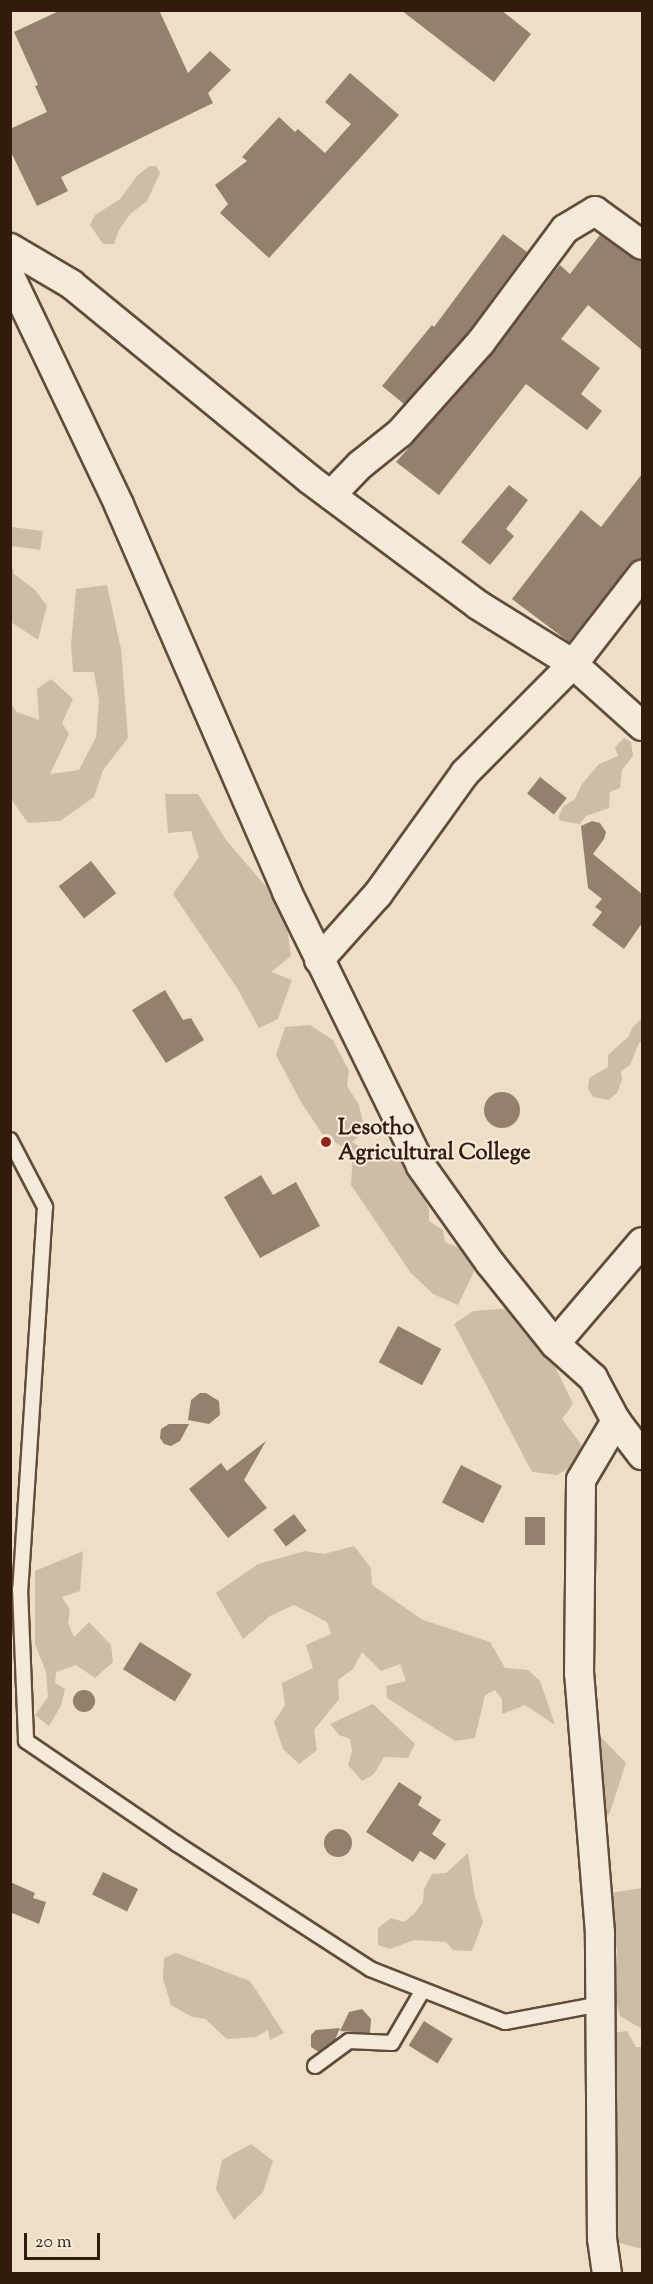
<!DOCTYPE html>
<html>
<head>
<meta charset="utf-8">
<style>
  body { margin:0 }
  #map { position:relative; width:653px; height:2284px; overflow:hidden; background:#eddec6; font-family:"Sorts Mill Goudy",serif }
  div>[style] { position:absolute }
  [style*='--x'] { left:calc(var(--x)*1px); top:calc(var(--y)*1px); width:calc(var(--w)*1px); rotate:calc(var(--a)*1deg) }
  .green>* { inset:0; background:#cdbda6; transform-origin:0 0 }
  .building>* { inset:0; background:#93806d; transform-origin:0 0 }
  .round { border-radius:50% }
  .roads { filter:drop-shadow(2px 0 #614b3a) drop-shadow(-2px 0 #614b3a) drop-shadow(0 2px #614b3a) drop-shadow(0 -2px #614b3a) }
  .lane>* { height:14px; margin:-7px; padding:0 7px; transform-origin:7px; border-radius:7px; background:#f3eada }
  .street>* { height:28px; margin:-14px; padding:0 14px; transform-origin:14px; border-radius:14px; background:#f3eada }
  .dots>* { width:16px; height:16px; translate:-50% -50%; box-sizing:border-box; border:3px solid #f3eada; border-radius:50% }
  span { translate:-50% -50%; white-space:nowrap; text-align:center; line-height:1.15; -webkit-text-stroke:4.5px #f3eada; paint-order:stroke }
  .poi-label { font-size:22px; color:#321a0c; font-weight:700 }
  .left { translate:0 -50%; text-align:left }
  .frame { position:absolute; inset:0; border:12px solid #321a0c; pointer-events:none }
  .scale { position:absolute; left:24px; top:2233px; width:76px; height:27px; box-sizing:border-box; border:3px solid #321a0c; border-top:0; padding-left:8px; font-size:18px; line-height:21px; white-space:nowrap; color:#321a0c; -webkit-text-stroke:4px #f3eada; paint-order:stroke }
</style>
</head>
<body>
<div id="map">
  <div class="green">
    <div style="clip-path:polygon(149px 166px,156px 166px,160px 173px,147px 201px,130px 214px,119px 230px,114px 244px,103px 244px,90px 225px,95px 215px,120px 199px,137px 176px)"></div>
    <div style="left:11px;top:527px;width:32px;height:19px;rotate:7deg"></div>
    <div style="clip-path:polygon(11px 563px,14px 574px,35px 590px,47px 606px,38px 640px,11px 622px)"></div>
    <div style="clip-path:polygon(107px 585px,121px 649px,128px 738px,103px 770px,94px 797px,60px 821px,28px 823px,11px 799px,11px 704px,17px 712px,39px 720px,37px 689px,51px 679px,73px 699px,62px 723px,69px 734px,50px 774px,79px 770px,96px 737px,99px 701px,94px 672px,73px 672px,71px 645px,76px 589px)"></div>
    <div style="clip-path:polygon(624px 738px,631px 742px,633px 756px,622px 770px,620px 788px,610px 792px,609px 808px,586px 816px,580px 824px,561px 821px,558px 818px,563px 807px,575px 799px,582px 784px,599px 764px,618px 756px,615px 747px)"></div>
    <div style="clip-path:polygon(165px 794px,198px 794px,226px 840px,268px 889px,286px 919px,291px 956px,271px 972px,292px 980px,278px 1019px,259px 1028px,237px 988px,173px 894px,199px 857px,191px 831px,168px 833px)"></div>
    <div style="clip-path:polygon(642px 1018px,642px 1041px,639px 1043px,630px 1065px,621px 1071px,622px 1080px,617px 1093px,608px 1100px,593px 1097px,588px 1089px,589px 1078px,608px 1067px,608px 1055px,629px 1036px,632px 1028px)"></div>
    <div style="clip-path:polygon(310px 1025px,333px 1040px,349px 1071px,347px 1086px,359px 1105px,365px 1131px,352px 1142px,368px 1152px,391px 1147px,407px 1163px,429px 1209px,429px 1221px,443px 1230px,445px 1242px,457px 1247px,477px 1265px,458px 1305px,433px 1294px,410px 1272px,351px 1185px,353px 1153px,323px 1135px,301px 1102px,276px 1055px,285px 1027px)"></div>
    <div style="clip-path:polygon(541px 1306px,547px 1349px,573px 1404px,562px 1419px,581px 1444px,583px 1460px,557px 1475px,532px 1472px,454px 1324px,473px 1311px)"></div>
    <div style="clip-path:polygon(354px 1546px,371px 1568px,372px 1585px,423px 1620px,490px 1642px,505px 1668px,528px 1670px,540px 1681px,555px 1725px,525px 1705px,502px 1714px,502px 1699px,495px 1690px,485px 1695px,475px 1738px,455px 1741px,387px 1698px,386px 1686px,406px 1681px,400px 1664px,381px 1671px,362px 1652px,353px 1669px,338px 1680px,339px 1699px,314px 1730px,317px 1750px,299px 1764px,283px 1749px,274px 1722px,285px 1705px,282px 1683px,313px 1668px,306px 1645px,331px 1634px,327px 1622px,294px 1605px,270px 1616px,243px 1639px,216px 1593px,258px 1564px,305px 1551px,324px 1554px)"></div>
    <div style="clip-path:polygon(83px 1551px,80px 1591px,62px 1597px,70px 1610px,68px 1623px,74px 1637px,89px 1622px,111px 1645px,113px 1662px,95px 1678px,76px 1665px,56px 1672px,55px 1683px,65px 1689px,61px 1706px,49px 1726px,35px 1715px,48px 1697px,46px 1672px,35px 1644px,35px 1571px)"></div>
    <div style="clip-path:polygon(373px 1704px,415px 1744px,408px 1758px,384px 1757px,374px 1774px,362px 1781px,348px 1765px,352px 1751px,350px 1739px,339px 1735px,330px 1724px)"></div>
    <div style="clip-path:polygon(597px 1733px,626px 1763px,609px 1815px,598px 1808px)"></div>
    <div style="clip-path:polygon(468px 1853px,475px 1897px,483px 1922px,472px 1951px,453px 1950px,446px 1942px,414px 1940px,390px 1949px,378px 1945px,378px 1928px,391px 1918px,404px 1922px,414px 1914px,423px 1902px,424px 1889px,432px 1874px,446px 1873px)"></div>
    <div style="clip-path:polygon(642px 1888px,642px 2029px,620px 2016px,614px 1993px,617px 1949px,605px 1922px,610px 1893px)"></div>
    <div style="clip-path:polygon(176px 1953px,250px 1981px,284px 2033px,270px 2040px,268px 2030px,256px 2037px,227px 2039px,205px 2019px,192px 2017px,171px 2005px,163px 1979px,164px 1958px)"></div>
    <div style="clip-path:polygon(627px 2031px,636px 2047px,642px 2047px,642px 2249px,616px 2242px,614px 2172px,618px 2138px,612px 2033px)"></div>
    <div style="clip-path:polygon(251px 2144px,273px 2161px,263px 2192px,234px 2220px,216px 2189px,222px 2160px)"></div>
  </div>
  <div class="building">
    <div style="clip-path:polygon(61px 10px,159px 10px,188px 73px,210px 51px,231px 70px,208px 93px,213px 103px,61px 177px,68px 191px,37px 206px,10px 150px,10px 129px,47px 112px,35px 86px,38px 85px,14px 32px)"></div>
    <div style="clip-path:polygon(401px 10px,501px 10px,531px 34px,494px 82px)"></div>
    <div style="clip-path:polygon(350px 73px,399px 115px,269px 258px,220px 213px,228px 204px,215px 185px,247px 161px,242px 157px,279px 117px,295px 132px,298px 129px,325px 153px,351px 124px,325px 102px)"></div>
    <div style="clip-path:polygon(503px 234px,527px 252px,468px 332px,404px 404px,382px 386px,432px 325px,434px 327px)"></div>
    <div style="clip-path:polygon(600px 235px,632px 258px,642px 261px,642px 350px,588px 305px,561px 339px,600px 368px,581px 394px,602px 411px,587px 430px,526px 384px,439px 495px,396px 462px,493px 353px,554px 272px,560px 265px,570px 274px)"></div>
    <div style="clip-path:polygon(642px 474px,642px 559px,629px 565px,569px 642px,512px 599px,581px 510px,601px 527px)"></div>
    <div style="clip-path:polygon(509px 485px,528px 500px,506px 529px,514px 536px,490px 565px,461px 542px)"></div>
    <div style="left:540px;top:777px;width:34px;height:21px;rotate:38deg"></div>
    <div style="clip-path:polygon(592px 821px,600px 823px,606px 832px,604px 839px,593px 854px,642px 894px,642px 923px,624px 949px,592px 925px,602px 912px,595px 907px,602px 899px,588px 888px,581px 826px)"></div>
    <div style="left:91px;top:861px;width:41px;height:41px;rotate:52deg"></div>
    <div style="clip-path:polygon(165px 990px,183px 1020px,191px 1018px,204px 1040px,166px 1063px,132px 1010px)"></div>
    <div class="round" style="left:484px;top:1092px;width:36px;height:36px"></div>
    <div style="clip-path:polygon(261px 1175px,273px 1195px,296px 1182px,320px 1226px,260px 1258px,224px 1197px)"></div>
    <div style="left:398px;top:1326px;width:49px;height:41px;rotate:28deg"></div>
    <div style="clip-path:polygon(206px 1393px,219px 1401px,220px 1415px,209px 1424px,188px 1420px,191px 1400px,200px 1393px)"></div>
    <div style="clip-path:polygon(169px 1424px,189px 1424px,180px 1441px,171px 1446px,164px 1444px,160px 1438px,161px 1429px)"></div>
    <div style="clip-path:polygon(266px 1441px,244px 1480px,267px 1508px,228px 1538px,189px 1489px,221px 1463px,227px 1471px)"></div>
    <div style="left:461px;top:1465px;width:46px;height:42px;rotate:27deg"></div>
    <div style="left:294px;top:1514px;width:21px;height:26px;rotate:53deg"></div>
    <div style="left:545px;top:1517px;width:28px;height:20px;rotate:90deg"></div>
    <div style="left:140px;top:1642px;width:61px;height:32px;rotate:32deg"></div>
    <div class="round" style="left:73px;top:1690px;width:22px;height:22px"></div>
    <div style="clip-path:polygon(399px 1782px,422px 1797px,418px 1805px,441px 1820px,432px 1834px,446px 1844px,435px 1860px,420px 1851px,413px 1862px,366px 1832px)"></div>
    <div class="round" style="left:324px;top:1829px;width:28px;height:28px"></div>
    <div style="left:103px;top:1872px;width:39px;height:25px;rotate:26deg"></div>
    <div style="clip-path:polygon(10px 1882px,35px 1893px,33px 1898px,46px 1902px,39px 1924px,10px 1912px)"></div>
    <div style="clip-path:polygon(362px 2009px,371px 2019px,370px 2033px,340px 2031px,349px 2012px)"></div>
    <div style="left:424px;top:2021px;width:34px;height:29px;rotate:32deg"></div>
    <div style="clip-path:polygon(340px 2028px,335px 2040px,319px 2052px,311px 2047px,311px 2035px,316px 2030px)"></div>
  </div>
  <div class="roads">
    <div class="lane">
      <div style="--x:10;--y:1140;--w:76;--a:62.4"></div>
      <div style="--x:45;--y:1207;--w:383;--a:93.7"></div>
      <div style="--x:20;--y:1589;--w:152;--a:87.7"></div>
      <div style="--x:26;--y:1741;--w:183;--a:34.3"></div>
      <div style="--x:177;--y:1844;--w:230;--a:32.9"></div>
      <div style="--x:370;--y:1969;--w:145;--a:21.4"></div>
      <div style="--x:505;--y:2022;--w:98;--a:-10.6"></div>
      <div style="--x:315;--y:2066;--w:42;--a:-36.3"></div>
      <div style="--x:349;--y:2041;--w:43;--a:2.7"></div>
      <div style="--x:392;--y:2043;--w:61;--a:-59.7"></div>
    </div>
    <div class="street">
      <div style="--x:10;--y:248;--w:71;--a:30.5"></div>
      <div style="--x:71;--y:284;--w:308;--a:39.3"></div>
      <div style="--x:309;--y:479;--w:211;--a:36.7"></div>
      <div style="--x:478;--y:605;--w:112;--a:31.8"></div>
      <div style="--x:573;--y:664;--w:93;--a:41.9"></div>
      <div style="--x:10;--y:276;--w:254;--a:64.5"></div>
      <div style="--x:119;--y:505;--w:422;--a:66.5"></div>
      <div style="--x:287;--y:892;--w:305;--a:63.9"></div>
      <div style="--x:421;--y:1166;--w:119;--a:54.6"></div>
      <div style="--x:490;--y:1263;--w:104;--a:51.3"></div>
      <div style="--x:555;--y:1344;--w:51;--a:41.8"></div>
      <div style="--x:593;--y:1378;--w:49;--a:61.9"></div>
      <div style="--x:616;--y:1421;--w:43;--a:52.6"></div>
      <div style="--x:331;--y:495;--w:42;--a:-46"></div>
      <div style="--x:360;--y:465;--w:51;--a:-38.7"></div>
      <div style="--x:400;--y:433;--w:122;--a:-48.3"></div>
      <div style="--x:481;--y:342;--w:141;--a:-53.4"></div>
      <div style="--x:565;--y:229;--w:35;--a:-31"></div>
      <div style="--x:595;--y:211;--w:58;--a:35.9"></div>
      <div style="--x:319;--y:960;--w:89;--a:-48.2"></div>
      <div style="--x:378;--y:894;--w:149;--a:-54.3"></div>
      <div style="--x:465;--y:773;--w:153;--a:-45.3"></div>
      <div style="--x:573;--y:664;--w:113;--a:-52.2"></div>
      <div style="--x:555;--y:1344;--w:134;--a:-49.5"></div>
      <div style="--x:607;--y:2274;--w:35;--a:-98"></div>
      <div style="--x:602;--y:2239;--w:306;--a:-90.4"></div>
      <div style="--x:600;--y:1933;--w:260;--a:-94.6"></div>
      <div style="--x:579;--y:1674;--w:194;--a:-89.4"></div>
      <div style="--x:581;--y:1480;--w:69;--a:-59.3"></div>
    </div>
  </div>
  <div class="dots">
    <div style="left:326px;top:1142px;background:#8f2418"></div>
  </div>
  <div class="poi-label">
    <span class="left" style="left:338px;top:1142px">Lesotho<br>Agricultural College</span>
  </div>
  <div class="frame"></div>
  <div class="scale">20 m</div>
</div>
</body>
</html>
